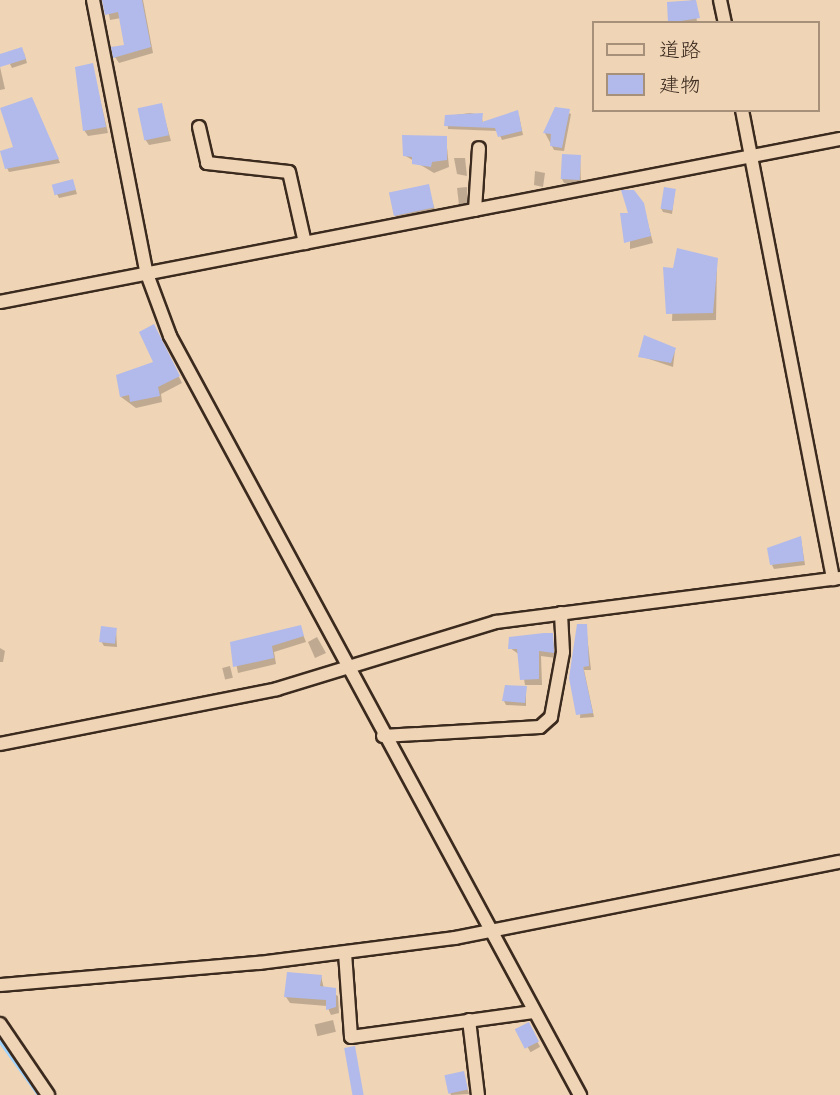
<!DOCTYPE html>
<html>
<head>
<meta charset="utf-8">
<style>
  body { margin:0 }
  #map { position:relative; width:840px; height:1095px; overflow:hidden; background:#efd4b6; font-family:"Gochi Hand","Klee One",sans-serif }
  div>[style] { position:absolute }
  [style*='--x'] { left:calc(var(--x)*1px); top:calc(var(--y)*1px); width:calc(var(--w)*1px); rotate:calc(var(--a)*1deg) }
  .shadow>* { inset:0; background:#0003; transform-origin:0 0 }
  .stream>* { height:4.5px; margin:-2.25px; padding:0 2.25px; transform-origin:2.25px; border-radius:2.25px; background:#a1d4ff }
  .building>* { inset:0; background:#b1baeb; transform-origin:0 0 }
  .roads { filter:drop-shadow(2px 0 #3b2a1e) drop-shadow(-2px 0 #3b2a1e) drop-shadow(0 2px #3b2a1e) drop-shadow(0 -2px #3b2a1e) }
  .minor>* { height:12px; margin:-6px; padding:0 6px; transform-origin:6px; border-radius:6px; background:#efd4b6 }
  span { translate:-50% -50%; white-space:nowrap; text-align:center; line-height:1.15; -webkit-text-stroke:7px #efd4b6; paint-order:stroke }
  .legend { position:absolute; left:592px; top:21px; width:228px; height:91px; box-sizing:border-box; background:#efd4b6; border:2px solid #a79079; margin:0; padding:9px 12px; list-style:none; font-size:21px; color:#3b2a1e }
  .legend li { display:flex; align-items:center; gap:14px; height:35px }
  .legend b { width:35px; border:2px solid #a79079 }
</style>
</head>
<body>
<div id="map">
  <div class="shadow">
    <div style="clip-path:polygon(106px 0,143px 0,153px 53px,119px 63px,115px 57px,126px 46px,121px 18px,110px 20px)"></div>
    <div style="clip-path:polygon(695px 0,697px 23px,670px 23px,669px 4px)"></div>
    <div style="clip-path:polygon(24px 53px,27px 63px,12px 68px,10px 64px)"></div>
    <div style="clip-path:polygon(92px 65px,108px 133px,88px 136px,84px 130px)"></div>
    <div style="clip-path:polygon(0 67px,5px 89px,0 90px)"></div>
    <div style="clip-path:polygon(33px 103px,60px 163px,9px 172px,7px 168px)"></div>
    <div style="clip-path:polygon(161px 105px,171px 141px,149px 145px,145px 139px)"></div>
    <div style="clip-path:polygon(556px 109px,571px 114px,564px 151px,554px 150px,545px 133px)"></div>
    <div style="clip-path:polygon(470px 113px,481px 115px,483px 123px,519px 116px,523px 135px,502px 140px,498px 131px,448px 129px,447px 116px)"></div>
    <div style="clip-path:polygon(446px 138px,449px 167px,434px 173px,404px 155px)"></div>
    <div style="clip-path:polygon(580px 156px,581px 184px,564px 183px,562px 179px)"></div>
    <div style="clip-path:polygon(454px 158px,465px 158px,467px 176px,457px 174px)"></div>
    <div style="clip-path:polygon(535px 171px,545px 173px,543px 187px,534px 185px)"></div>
    <div style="clip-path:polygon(74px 185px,77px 194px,59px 198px,57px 194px)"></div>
    <div style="clip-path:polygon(428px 186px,436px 214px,398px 222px,395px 215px)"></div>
    <div style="clip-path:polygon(467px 187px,468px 206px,459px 205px,457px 188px)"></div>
    <div style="clip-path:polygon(675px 190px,672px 214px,663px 212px,661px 208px)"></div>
    <div style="clip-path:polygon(643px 204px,653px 243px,630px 249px,630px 214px)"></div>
    <div style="clip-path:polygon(717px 260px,716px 320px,672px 321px,674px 270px)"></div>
    <div style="clip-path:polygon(157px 333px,182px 383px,161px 394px,162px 402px,136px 408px,121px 397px,156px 363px)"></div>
    <div style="clip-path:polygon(675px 350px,673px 367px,640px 356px)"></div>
    <div style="clip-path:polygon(801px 539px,805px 565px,774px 569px,772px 565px)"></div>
    <div style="clip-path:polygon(586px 626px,591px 670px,584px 670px,594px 717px,580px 718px)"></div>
    <div style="clip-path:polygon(300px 627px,306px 642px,274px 652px,276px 664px,238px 673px,232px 643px)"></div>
    <div style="clip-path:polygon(116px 630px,117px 647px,104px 646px,101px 641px)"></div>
    <div style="clip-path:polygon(552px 635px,556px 658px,541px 656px,542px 685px,525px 685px,520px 655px,510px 648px)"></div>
    <div style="clip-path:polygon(317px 637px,326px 653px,315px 658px,308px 642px)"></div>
    <div style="clip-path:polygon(0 648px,5px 651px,3px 662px,0 662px)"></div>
    <div style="left:230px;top:666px;width:12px;height:8px;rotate:76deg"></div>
    <div style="clip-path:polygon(526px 688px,526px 706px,506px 705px,504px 701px)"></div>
    <div style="clip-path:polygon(321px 976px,324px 989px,338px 996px,339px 1013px,331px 1015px,327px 1006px,290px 1003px,286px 997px)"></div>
    <div style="left:333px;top:1020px;width:12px;height:19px;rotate:76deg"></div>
    <div style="left:528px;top:1025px;width:25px;height:11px;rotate:61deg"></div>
    <div style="clip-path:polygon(463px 1073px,469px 1094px,451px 1095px,450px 1092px)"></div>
  </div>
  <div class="stream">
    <div style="--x:0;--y:1040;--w:68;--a:54"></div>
  </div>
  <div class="building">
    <div style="clip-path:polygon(102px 0,142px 0,151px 47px,113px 58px,111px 47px,124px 45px,118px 12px,105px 15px)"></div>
    <div style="clip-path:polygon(696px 0,700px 18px,668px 23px,667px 2px)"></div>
    <div style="clip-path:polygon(22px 47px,26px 59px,0 67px,0 54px)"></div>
    <div style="clip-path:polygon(93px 63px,106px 127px,83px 131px,75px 67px)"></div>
    <div style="clip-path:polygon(32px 97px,59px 159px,5px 169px,0 151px,13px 147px,0 108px)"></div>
    <div style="left:162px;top:103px;width:33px;height:25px;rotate:78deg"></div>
    <div style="clip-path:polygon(555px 107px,570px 109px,562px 148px,550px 146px,551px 134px,543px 133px)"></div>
    <div style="clip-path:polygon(518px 110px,522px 131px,498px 137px,495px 128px,444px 126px,445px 115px,483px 113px,482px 122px)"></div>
    <div style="clip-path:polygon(402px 135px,447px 136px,447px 160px,432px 162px,431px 167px,412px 164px,412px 157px,403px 156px)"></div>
    <div style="left:562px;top:154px;width:19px;height:25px;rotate:3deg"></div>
    <div style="left:73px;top:179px;width:11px;height:22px;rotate:75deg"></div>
    <div style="left:429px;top:184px;width:24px;height:41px;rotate:78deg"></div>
    <div style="left:664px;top:187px;width:12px;height:22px;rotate:9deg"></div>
    <div style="clip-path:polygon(621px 190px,634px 190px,644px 203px,651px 236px,624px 243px,620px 213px,628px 213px)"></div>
    <div style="clip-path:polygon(677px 248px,718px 258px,713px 313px,666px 314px,663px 267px,673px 268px)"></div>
    <div style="clip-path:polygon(154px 324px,180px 376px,158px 387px,160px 396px,130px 402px,129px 395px,120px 397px,116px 375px,153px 362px,139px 332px)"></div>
    <div style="clip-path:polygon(644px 335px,676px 348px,671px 363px,638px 357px)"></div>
    <div style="clip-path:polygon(801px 536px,804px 561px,770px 565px,767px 548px)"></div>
    <div style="clip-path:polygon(577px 624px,587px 624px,589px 666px,583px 667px,593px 713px,576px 715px,569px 678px)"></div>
    <div style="clip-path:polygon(301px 625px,304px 636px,272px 646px,274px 658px,233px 667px,230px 642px)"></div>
    <div style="left:101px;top:626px;width:16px;height:16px;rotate:7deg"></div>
    <div style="clip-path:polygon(544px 633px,553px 633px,554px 653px,539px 651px,539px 679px,520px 680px,517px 649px,508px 649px,509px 637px)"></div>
    <div style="clip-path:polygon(505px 685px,527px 686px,525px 703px,502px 701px)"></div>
    <div style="clip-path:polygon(287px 972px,322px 975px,320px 986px,336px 988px,336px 1007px,326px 1010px,326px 1000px,284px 997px)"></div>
    <div style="left:529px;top:1022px;width:22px;height:16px;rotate:63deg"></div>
    <div style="left:355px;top:1046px;width:50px;height:11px;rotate:80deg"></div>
    <div style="left:464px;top:1071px;width:19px;height:20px;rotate:78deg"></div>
  </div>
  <div class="roads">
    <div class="minor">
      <div style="--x:93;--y:0;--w:279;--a:78.9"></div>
      <div style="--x:147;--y:274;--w:66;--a:69.6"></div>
      <div style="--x:170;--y:336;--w:863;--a:61.62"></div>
      <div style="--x:720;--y:0;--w:24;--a:78"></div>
      <div style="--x:742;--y:110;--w:478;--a:79"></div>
      <div style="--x:199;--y:127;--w:37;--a:77"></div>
      <div style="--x:207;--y:163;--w:82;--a:6.3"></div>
      <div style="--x:289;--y:172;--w:73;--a:77.3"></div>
      <div style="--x:475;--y:210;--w:62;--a:-86.3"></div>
      <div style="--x:0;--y:302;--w:856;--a:-10.98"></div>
      <div style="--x:383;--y:736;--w:157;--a:-3.3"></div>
      <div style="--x:540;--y:727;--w:15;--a:-42"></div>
      <div style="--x:551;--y:717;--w:66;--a:-79.5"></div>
      <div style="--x:563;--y:652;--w:39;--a:-93"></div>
      <div style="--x:0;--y:744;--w:282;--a:-11.2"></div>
      <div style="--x:277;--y:689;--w:229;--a:-17"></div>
      <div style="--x:496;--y:622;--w:347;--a:-7.3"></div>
      <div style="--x:345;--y:953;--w:84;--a:85.9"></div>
      <div style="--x:351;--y:1037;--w:184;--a:-7.8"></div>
      <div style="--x:0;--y:985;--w:260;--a:-4.9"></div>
      <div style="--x:259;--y:963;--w:198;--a:-7.3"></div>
      <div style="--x:455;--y:938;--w:392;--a:-11.2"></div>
      <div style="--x:469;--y:1020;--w:76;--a:83.2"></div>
      <div style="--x:0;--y:1024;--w:86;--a:55.9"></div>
    </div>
  </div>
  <ul class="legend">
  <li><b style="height:9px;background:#efd4b6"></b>道路</li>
  <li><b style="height:19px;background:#b1baeb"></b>建物</li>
  </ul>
</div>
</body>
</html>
